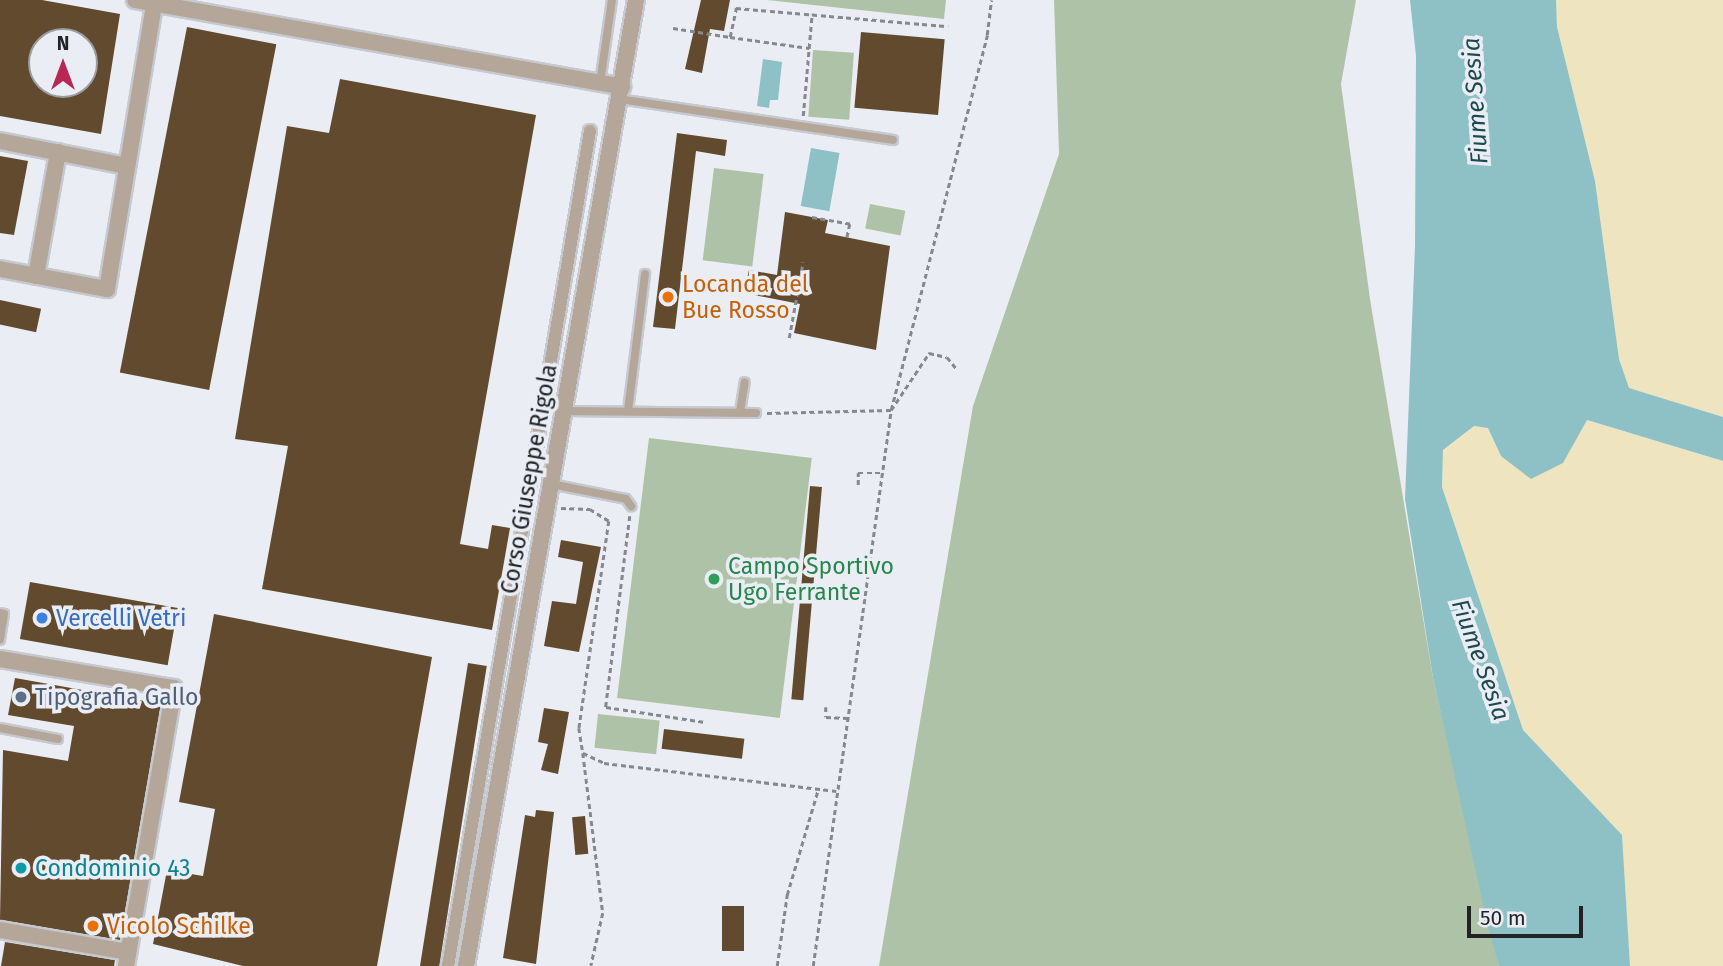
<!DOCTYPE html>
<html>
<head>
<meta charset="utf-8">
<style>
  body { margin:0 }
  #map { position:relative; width:1723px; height:966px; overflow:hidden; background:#eaeef4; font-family:"Fira Sans",sans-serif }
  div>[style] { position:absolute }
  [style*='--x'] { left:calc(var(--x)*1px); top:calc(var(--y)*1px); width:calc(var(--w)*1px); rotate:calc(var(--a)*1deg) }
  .green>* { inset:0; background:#aec2a7; transform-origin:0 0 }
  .sand>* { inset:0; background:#eee4bf }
  .water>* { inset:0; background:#8ec1c5; transform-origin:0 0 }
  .building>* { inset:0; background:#624a2e; transform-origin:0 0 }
  .path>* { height:2.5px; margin-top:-1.25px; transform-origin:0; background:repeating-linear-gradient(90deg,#85888c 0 5px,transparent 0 8.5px) }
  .roads { filter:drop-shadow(2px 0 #c6c9cf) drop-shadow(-2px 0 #c6c9cf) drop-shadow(0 2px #c6c9cf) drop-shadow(0 -2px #c6c9cf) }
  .service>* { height:8px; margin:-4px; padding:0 4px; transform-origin:4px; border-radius:4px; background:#b5a69a }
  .pedestrian>* { height:12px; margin:-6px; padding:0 6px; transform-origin:6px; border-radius:6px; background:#b5a69a }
  .minor>* { height:16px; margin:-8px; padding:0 8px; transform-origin:8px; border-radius:8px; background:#b5a69a }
  .dots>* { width:19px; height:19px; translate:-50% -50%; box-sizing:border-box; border:4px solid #eaeef4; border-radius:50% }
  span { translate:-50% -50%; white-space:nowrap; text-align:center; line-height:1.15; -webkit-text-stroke:7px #eaeef4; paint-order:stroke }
  .food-label { font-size:23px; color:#c56008 }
  .left { translate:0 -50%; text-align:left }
  .street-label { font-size:23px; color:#212325 }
  .leisure-label { font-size:23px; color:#27864d }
  .shop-label { font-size:23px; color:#366cbe }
  .service-label { font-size:23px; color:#4e5e75 }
  .culture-label { font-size:23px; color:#0d838f }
  .water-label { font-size:24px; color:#1d4a4e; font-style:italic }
  .north { position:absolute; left:28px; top:28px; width:70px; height:70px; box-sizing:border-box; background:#eaeef4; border:2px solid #9a9da1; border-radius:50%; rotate:0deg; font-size:19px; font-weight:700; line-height:28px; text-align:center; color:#212325 }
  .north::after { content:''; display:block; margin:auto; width:24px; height:32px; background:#b72857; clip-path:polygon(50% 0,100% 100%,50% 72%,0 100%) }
  .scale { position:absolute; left:1467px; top:906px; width:116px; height:32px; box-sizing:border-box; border:4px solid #212325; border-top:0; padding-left:9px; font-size:21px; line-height:24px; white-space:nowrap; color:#212325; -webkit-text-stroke:5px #eaeef4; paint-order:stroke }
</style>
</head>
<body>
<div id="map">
  <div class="green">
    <div style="clip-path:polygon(767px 0,946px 0,944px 19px)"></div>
    <div style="clip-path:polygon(1054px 0,1356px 0,1341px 84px,1370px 299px,1433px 678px,1499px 966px,879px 966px,973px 406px,1059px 154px)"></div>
    <div style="left:813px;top:50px;width:41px;height:67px;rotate:4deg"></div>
    <div style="left:714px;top:168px;width:50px;height:93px;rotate:7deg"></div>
    <div style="left:870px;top:204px;width:36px;height:25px;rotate:11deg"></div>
    <div style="left:649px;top:438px;width:164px;height:262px;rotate:7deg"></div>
    <div style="left:598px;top:714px;width:62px;height:34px;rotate:6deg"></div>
  </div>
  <div class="sand">
    <div style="clip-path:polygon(1556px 0,1723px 0,1723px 417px,1629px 388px,1619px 359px,1595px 181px,1557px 27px)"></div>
    <div style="clip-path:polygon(1586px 420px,1723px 461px,1723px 966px,1630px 966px,1622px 835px,1523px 730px,1442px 487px,1443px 450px,1474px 426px,1488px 428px,1501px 456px,1563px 463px)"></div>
  </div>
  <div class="water">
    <div style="clip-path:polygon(1410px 0,1556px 0,1557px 27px,1595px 181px,1619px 359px,1629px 388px,1723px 417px,1723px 461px,1587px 420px,1563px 463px,1531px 479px,1501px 456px,1488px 428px,1474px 426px,1443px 450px,1442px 487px,1523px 730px,1622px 835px,1630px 966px,1499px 966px,1489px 931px,1433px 678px,1405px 499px,1415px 246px,1416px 56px)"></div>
    <div style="clip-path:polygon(763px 59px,782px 62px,778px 100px,770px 100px,769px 108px,757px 106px)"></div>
    <div style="left:811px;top:148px;width:29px;height:59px;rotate:10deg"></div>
  </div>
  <div class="building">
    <div style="clip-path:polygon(evenodd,0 0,42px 0,120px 14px,101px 134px,0 116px,0 0,42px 42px,84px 42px,84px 84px,42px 84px,42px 42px)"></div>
    <div style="clip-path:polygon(701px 0,730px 0,724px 31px,710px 29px,702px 73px,685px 69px)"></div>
    <div style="left:187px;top:27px;width:91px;height:352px;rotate:11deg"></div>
    <div style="left:861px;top:32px;width:84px;height:76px;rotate:5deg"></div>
    <div style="clip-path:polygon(340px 79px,536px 115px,460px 544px,488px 549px,492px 525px,510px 528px,492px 630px,262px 589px,288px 446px,235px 439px,287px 126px,329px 133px)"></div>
    <div style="clip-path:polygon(677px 133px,727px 140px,725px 156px,696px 151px,675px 329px,653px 327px)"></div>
    <div style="clip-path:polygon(0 156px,28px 161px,14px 235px,0 233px)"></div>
    <div style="clip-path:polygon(785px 212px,828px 220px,825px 233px,890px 246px,876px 350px,794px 333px,800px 304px,744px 293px,749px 270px,777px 275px)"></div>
    <div style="left:0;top:300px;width:42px;height:24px;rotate:12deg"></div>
    <div style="left:810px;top:486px;width:12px;height:214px;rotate:5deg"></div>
    <div style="clip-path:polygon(561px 540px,601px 547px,579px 652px,544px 646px,552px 601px,576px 604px,583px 562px,558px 557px)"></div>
    <div style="left:30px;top:582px;width:150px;height:58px;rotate:10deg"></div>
    <div style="clip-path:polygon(214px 614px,432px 657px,377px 966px,243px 966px,153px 944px,167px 870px,203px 876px,215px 809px,179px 802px)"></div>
    <div style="left:468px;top:663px;width:19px;height:308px;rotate:9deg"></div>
    <div style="clip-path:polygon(15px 678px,161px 704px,120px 940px,0 920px,3px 750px,68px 761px,74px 726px,8px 715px)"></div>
    <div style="clip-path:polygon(544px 708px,569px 712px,558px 774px,541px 770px,548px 744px,538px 742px)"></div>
    <div style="left:664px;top:729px;width:81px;height:20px;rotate:7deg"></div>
    <div style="clip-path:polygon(536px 810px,554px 812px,536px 964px,503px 958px,525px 815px,535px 817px)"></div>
    <div style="left:585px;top:816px;width:38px;height:13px;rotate:85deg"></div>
    <div style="left:744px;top:906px;width:45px;height:22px;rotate:90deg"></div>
    <div style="clip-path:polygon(5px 942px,115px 960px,114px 966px,1px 966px)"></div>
  </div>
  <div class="path">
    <div style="--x:673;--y:28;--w:58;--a:9"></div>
    <div style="--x:730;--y:37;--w:30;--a:-78"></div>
    <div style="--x:736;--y:8;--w:213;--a:4.9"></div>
    <div style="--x:730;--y:37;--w:80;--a:7.9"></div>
    <div style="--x:803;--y:116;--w:102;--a:-85"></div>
    <div style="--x:812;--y:217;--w:39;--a:10"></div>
    <div style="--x:850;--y:224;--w:14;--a:102"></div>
    <div style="--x:789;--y:338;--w:77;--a:-79.6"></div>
    <div style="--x:767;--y:413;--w:124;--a:-1.4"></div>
    <div style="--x:891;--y:410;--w:69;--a:-56.3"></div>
    <div style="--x:929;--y:353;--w:18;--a:13"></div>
    <div style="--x:947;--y:357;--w:14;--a:51"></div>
    <div style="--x:858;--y:485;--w:12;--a:-90"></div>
    <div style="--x:858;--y:473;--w:24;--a:0"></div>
    <div style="--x:561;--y:508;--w:29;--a:2"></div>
    <div style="--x:590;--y:509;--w:22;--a:32"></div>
    <div style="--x:609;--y:521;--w:209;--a:98.2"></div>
    <div style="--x:579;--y:728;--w:25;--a:81"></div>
    <div style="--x:583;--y:753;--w:23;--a:25"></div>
    <div style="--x:604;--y:763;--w:234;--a:6.9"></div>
    <div style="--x:630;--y:516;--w:193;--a:97.2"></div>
    <div style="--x:606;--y:707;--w:100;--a:8.6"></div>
    <div style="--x:826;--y:707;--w:10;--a:90"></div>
    <div style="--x:826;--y:717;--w:21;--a:3"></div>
    <div style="--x:583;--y:753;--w:161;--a:82.9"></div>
    <div style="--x:603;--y:913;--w:54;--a:102.8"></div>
    <div style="--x:777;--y:966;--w:72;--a:-82"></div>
    <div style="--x:787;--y:895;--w:109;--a:-73.6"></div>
    <div style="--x:813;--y:966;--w:561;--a:-82.01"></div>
    <div style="--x:891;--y:410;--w:387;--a:-75.6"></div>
    <div style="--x:987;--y:35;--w:35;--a:-83"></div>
  </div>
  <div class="roads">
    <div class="service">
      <div style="--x:600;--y:83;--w:84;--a:-81.8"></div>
      <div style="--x:619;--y:99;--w:277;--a:8.5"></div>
      <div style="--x:564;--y:411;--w:192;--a:0.6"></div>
      <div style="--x:628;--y:411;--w:138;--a:-82.9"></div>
      <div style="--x:740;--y:412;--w:30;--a:-81"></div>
      <div style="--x:551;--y:484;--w:76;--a:11.3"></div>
      <div style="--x:626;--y:499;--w:9;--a:54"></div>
      <div style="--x:0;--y:613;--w:4;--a:14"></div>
      <div style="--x:4;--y:614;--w:26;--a:99"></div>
      <div style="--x:0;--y:728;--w:59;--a:10.7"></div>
    </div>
    <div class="pedestrian">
      <div style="--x:448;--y:966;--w:847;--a:-80.35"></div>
    </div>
    <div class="minor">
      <div style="--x:135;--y:0;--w:495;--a:10.1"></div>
      <div style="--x:0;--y:141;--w:128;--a:11.2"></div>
      <div style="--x:0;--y:269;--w:109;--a:10.6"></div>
      <div style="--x:107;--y:289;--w:289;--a:-80.6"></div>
      <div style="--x:36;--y:276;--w:126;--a:-79.9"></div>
      <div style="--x:0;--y:659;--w:176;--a:9.5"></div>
      <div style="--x:174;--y:688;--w:282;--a:99.8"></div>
      <div style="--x:0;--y:930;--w:130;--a:9.8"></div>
      <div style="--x:466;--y:966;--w:981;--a:-80.02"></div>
    </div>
  </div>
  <div class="dots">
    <div style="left:668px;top:297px;background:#e8710a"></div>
    <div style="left:714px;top:579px;background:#2e9e5b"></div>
    <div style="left:42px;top:618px;background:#3f7fe0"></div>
    <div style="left:21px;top:697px;background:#5c6f8a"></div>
    <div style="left:21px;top:868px;background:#0f9aa8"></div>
    <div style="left:93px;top:926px;background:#e8710a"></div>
  </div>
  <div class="food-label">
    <span class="left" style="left:682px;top:297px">Locanda del<br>Bue Rosso</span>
    <span class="left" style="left:107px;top:926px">Vicolo Schilke</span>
  </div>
  <div class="street-label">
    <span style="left:529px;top:479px;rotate:-80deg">Corso Giuseppe Rigola</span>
  </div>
  <div class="leisure-label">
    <span class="left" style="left:728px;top:579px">Campo Sportivo<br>Ugo Ferrante</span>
  </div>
  <div class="shop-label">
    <span class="left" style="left:56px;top:618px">Vercelli Vetri</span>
  </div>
  <div class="service-label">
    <span class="left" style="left:35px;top:697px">Tipografia Gallo</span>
  </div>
  <div class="culture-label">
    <span class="left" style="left:35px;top:868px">Condominio 43</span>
  </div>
  <div class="water-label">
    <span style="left:1476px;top:101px;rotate:-94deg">Fiume Sesia</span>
    <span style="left:1480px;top:660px;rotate:70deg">Fiume Sesia</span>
  </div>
  <div class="north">N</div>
  <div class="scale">50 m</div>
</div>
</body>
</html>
